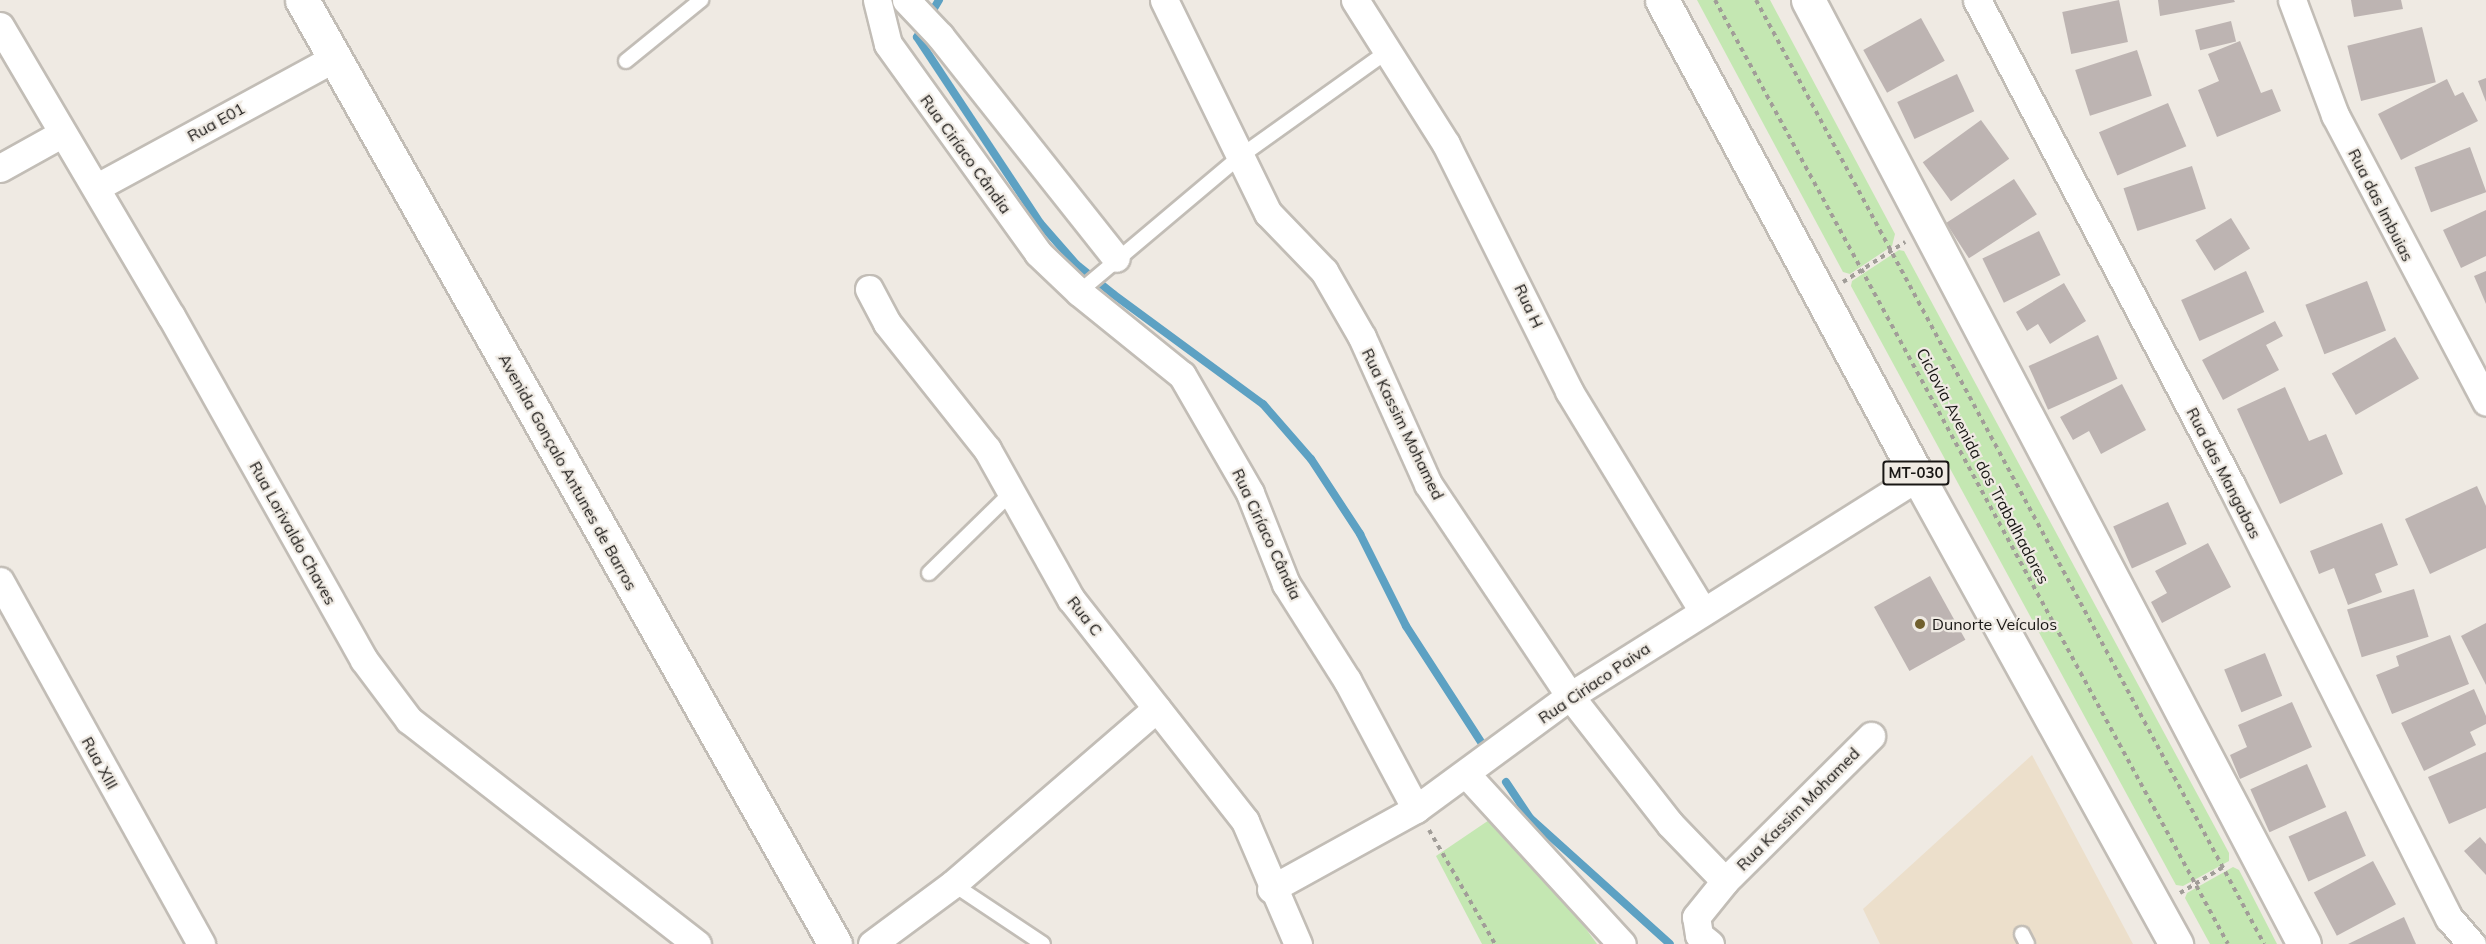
<!DOCTYPE html>
<html>
<head>
<meta charset="utf-8">
<style>
  body { margin:0 }
  #map { position:relative; width:2486px; height:944px; overflow:hidden; background:#efeae3; font-family:Mulish,sans-serif }
  div>[style] { position:absolute }
  [style*='--x'] { left:calc(var(--x)*1px); top:calc(var(--y)*1px); width:calc(var(--w)*1px); rotate:calc(var(--a)*1deg) }
  .industrial>* { inset:0; background:#ecdfcb }
  .green>* { inset:0; background:#c4e7b2 }
  .stream>* { height:8px; margin:-4px; padding:0 4px; transform-origin:4px; border-radius:4px; background:#5da1c3 }
  .building>* { inset:0; background:#bdb4b2; transform-origin:0 0 }
  .path>* { height:4px; margin-top:-2px; transform-origin:0; background:repeating-linear-gradient(90deg,#a19d98 0 4.5px,transparent 0 9px) }
  .roads { filter:drop-shadow(2px 0 #c2bdb6) drop-shadow(-2px 0 #c2bdb6) drop-shadow(0 2px #c2bdb6) drop-shadow(0 -2px #c2bdb6) }
  .lane>* { height:14px; margin:-7px; padding:0 7px; transform-origin:7px; border-radius:7px; background:#fff }
  .street>* { height:27px; margin:-13.5px; padding:0 13.5px; transform-origin:13.5px; border-radius:13.5px; background:#fff }
  .secondary>* { height:33px; margin:-16.5px; padding:0 16.5px; transform-origin:16.5px; border-radius:16.5px; background:#fff }
  .primary>* { height:33px; margin:-16.5px; padding:0 16.5px; transform-origin:16.5px; border-radius:16.5px; background:#fff }
  .dots>* { width:16px; height:16px; translate:-50% -50%; box-sizing:border-box; border:3px solid #efeae3; border-radius:50% }
  span { translate:-50% -50%; white-space:nowrap; text-align:center; line-height:1.15; -webkit-text-stroke:4.5px #efeae3; paint-order:stroke }
  .shield-label span { padding:2px 4px; background:#efeae3; border:2px solid; border-radius:4px; -webkit-text-stroke-width:0 }
  .shield-label { font-size:15px; color:#181614; font-weight:700 }
  .street-label { font-size:16px; color:#181614 }
  .poi-label { font-size:16px; color:#181614 }
  .left { translate:0 -50%; text-align:left }
</style>
</head>
<body>
<div id="map">
  <div class="industrial">
    <div style="clip-path:polygon(2032px 755px,2133px 944px,1880px 944px,1863px 909px)"></div>
  </div>
  <div class="green">
    <div style="clip-path:polygon(1697px 0,1770px 0,1895px 234px,1892px 246px,1850px 274px,1843px 272px)"></div>
    <div style="clip-path:polygon(1899px 250px,1904px 251px,2229px 853px,2229px 861px,2183px 886px,2176px 885px,1851px 286px,1852px 281px)"></div>
    <div style="clip-path:polygon(1501px 812px,1597px 944px,1482px 944px,1436px 856px)"></div>
    <div style="clip-path:polygon(2233px 867px,2239px 870px,2277px 944px,2210px 944px,2185px 898px,2187px 893px)"></div>
  </div>
  <div class="stream">
    <div style="--x:939;--y:0;--w:43;--a:120.7"></div>
    <div style="--x:917;--y:37;--w:223;--a:56.5"></div>
    <div style="--x:1040;--y:223;--w:55;--a:48.7"></div>
    <div style="--x:1076;--y:264;--w:48;--a:39"></div>
    <div style="--x:1113;--y:294;--w:186;--a:36.3"></div>
    <div style="--x:1263;--y:404;--w:73;--a:48.9"></div>
    <div style="--x:1311;--y:459;--w:90;--a:56.8"></div>
    <div style="--x:1360;--y:534;--w:103;--a:63.4"></div>
    <div style="--x:1406;--y:626;--w:142;--a:57.1"></div>
    <div style="--x:1506;--y:782;--w:43;--a:56.3"></div>
    <div style="--x:1530;--y:818;--w:188;--a:42"></div>
  </div>
  <div class="building">
    <div style="left:2119px;top:0;width:43px;height:58px;rotate:78deg"></div>
    <div style="clip-path:polygon(2158px 0,2234px 0,2235px 2px,2160px 16px)"></div>
    <div style="clip-path:polygon(2351px 0,2401px 0,2403px 9px,2354px 17px)"></div>
    <div style="left:1921px;top:18px;width:49px;height:66px;rotate:61deg"></div>
    <div style="left:2231px;top:21px;width:21px;height:37px;rotate:76deg"></div>
    <div style="left:2422px;top:27px;width:57px;height:77px;rotate:76deg"></div>
    <div style="clip-path:polygon(2240px 41px,2261px 93px,2272px 89px,2281px 111px,2217px 137px,2198px 90px,2219px 81px,2208px 54px)"></div>
    <div style="left:2137px;top:50px;width:48px;height:65px;rotate:72deg"></div>
    <div style="left:1957px;top:74px;width:41px;height:66px;rotate:65deg"></div>
    <div style="clip-path:polygon(2486px 78px,2486px 102px,2478px 81px)"></div>
    <div style="clip-path:polygon(2447px 79px,2455px 96px,2463px 92px,2478px 121px,2401px 160px,2378px 114px)"></div>
    <div style="left:2168px;top:103px;width:47px;height:75px;rotate:67deg"></div>
    <div style="left:1981px;top:120px;width:48px;height:72px;rotate:54deg"></div>
    <div style="left:2470px;top:147px;width:48px;height:59px;rotate:70deg"></div>
    <div style="left:2192px;top:166px;width:45px;height:72px;rotate:72deg"></div>
    <div style="left:2014px;top:179px;width:42px;height:81px;rotate:57deg"></div>
    <div style="clip-path:polygon(2486px 210px,2486px 256px,2461px 268px,2443px 230px)"></div>
    <div style="left:2231px;top:218px;width:36px;height:42px;rotate:58deg"></div>
    <div style="left:2039px;top:231px;width:49px;height:63px;rotate:64deg"></div>
    <div style="left:2246px;top:271px;width:45px;height:71px;rotate:66deg"></div>
    <div style="clip-path:polygon(2486px 271px,2486px 304px,2474px 276px)"></div>
    <div style="left:2367px;top:281px;width:53px;height:66px;rotate:69deg"></div>
    <div style="clip-path:polygon(2064px 283px,2086px 321px,2050px 344px,2038px 324px,2027px 331px,2016px 312px)"></div>
    <div style="clip-path:polygon(2275px 321px,2283px 336px,2266px 345px,2279px 370px,2223px 400px,2202px 360px)"></div>
    <div style="left:2098px;top:335px;width:48px;height:76px;rotate:66deg"></div>
    <div style="left:2395px;top:337px;width:48px;height:73px;rotate:60deg"></div>
    <div style="clip-path:polygon(2122px 384px,2146px 430px,2101px 454px,2089px 431px,2073px 440px,2060px 417px)"></div>
    <div style="clip-path:polygon(2285px 387px,2309px 441px,2326px 434px,2343px 474px,2280px 504px,2237px 409px)"></div>
    <div style="clip-path:polygon(2477px 486px,2486px 506px,2486px 548px,2430px 574px,2405px 519px)"></div>
    <div style="left:2168px;top:502px;width:46px;height:60px;rotate:66deg"></div>
    <div style="clip-path:polygon(2382px 523px,2398px 565px,2375px 574px,2382px 592px,2348px 605px,2334px 568px,2319px 574px,2310px 551px)"></div>
    <div style="clip-path:polygon(2208px 543px,2231px 587px,2162px 623px,2151px 602px,2167px 593px,2155px 571px)"></div>
    <div style="left:1930px;top:576px;width:73px;height:64px;rotate:61deg"></div>
    <div style="left:2414px;top:589px;width:50px;height:70px;rotate:73deg"></div>
    <div style="clip-path:polygon(2486px 623px,2486px 685px,2461px 636px)"></div>
    <div style="clip-path:polygon(2450px 635px,2469px 684px,2392px 714px,2376px 675px,2399px 666px,2396px 656px)"></div>
    <div style="left:2265px;top:653px;width:46px;height:44px;rotate:68deg"></div>
    <div style="clip-path:polygon(2474px 689px,2486px 716px,2486px 724px,2470px 732px,2476px 745px,2424px 771px,2401px 723px)"></div>
    <div style="clip-path:polygon(2292px 702px,2312px 747px,2240px 779px,2230px 755px,2247px 747px,2238px 725px)"></div>
    <div style="clip-path:polygon(2486px 752px,2486px 808px,2449px 824px,2428px 777px)"></div>
    <div style="left:2307px;top:764px;width:47px;height:62px;rotate:66deg"></div>
    <div style="left:2346px;top:811px;width:49px;height:63px;rotate:66deg"></div>
    <div style="clip-path:polygon(2480px 837px,2486px 844px,2486px 875px,2464px 851px)"></div>
    <div style="left:2373px;top:861px;width:49px;height:67px;rotate:62deg"></div>
    <div style="clip-path:polygon(2404px 917px,2416px 944px,2348px 944px)"></div>
  </div>
  <div class="path">
    <div style="--x:1715;--y:0;--w:1074;--a:61.48"></div>
    <div style="--x:1756;--y:0;--w:1072;--a:61.71"></div>
    <div style="--x:1843;--y:282;--w:74;--a:-32.8"></div>
    <div style="--x:1429;--y:830;--w:132;--a:59.9"></div>
    <div style="--x:2180;--y:893;--w:52;--a:-31"></div>
  </div>
  <div class="roads">
    <div class="lane">
      <div style="--x:626;--y:61;--w:97;--a:-39.1"></div>
      <div style="--x:1079;--y:292;--w:208;--a:-40.1"></div>
      <div style="--x:1238;--y:158;--w:184;--a:-35.5"></div>
      <div style="--x:929;--y:573;--w:115;--a:-44.3"></div>
      <div style="--x:953;--y:884;--w:108;--a:33.7"></div>
      <div style="--x:2022;--y:934;--w:11;--a:63"></div>
    </div>
    <div class="street">
      <div style="--x:877;--y:0;--w:45;--a:76"></div>
      <div style="--x:888;--y:44;--w:257;--a:54.3"></div>
      <div style="--x:1038;--y:253;--w:57;--a:43.6"></div>
      <div style="--x:1079;--y:292;--w:132;--a:38.9"></div>
      <div style="--x:1182;--y:375;--w:136;--a:60"></div>
      <div style="--x:1250;--y:493;--w:98;--a:68.4"></div>
      <div style="--x:1286;--y:584;--w:114;--a:57.6"></div>
      <div style="--x:1347;--y:680;--w:146;--a:61.9"></div>
      <div style="--x:906;--y:0;--w:50;--a:46.6"></div>
      <div style="--x:940;--y:36;--w:283;--a:51.6"></div>
      <div style="--x:1164;--y:0;--w:237;--a:64"></div>
      <div style="--x:1268;--y:213;--w:81;--a:46"></div>
      <div style="--x:1324;--y:271;--w:76;--a:60.1"></div>
      <div style="--x:1362;--y:337;--w:161;--a:65.8"></div>
      <div style="--x:1428;--y:484;--w:255;--a:56.2"></div>
      <div style="--x:1570;--y:696;--w:162;--a:52"></div>
      <div style="--x:1670;--y:824;--w:79;--a:46"></div>
      <div style="--x:1355;--y:0;--w:170;--a:57.7"></div>
      <div style="--x:1446;--y:144;--w:276;--a:63.5"></div>
      <div style="--x:1569;--y:391;--w:258;--a:58.7"></div>
      <div style="--x:1977;--y:0;--w:547;--a:62.36"></div>
      <div style="--x:2231;--y:485;--w:485;--a:63.3"></div>
      <div style="--x:2449;--y:918;--w:35;--a:49"></div>
      <div style="--x:2292;--y:0;--w:123;--a:69.5"></div>
      <div style="--x:2335;--y:115;--w:324;--a:62.2"></div>
      <div style="--x:0;--y:26;--w:337;--a:59.5"></div>
      <div style="--x:171;--y:316;--w:394;--a:60.7"></div>
      <div style="--x:364;--y:660;--w:75;--a:53.1"></div>
      <div style="--x:409;--y:720;--w:365;--a:37.9"></div>
      <div style="--x:0;--y:168;--w:70;--a:-29.1"></div>
      <div style="--x:97;--y:187;--w:271;--a:-28.5"></div>
      <div style="--x:869;--y:289;--w:38;--a:62"></div>
      <div style="--x:887;--y:323;--w:161;--a:51.6"></div>
      <div style="--x:987;--y:449;--w:172;--a:60.8"></div>
      <div style="--x:1071;--y:599;--w:282;--a:51.9"></div>
      <div style="--x:1245;--y:821;--w:134;--a:66.7"></div>
      <div style="--x:0;--y:581;--w:415;--a:61"></div>
      <div style="--x:1467;--y:775;--w:229;--a:47.5"></div>
      <div style="--x:1271;--y:889;--w:166;--a:-28.9"></div>
      <div style="--x:1416;--y:809;--w:191;--a:-36.3"></div>
      <div style="--x:1570;--y:696;--w:411;--a:-32.2"></div>
      <div style="--x:872;--y:944;--w:101;--a:-36.5"></div>
      <div style="--x:953;--y:884;--w:269;--a:-40.8"></div>
      <div style="--x:1710;--y:944;--w:14;--a:-141"></div>
      <div style="--x:1699;--y:935;--w:18;--a:-99"></div>
      <div style="--x:1696;--y:917;--w:46;--a:-51.1"></div>
      <div style="--x:1725;--y:881;--w:206;--a:-44.8"></div>
    </div>
    <div class="secondary">
      <div style="--x:302;--y:0;--w:1084;--a:60.55"></div>
    </div>
    <div class="primary">
      <div style="--x:1662;--y:0;--w:541;--a:61.78"></div>
      <div style="--x:1918;--y:477;--w:534;--a:61.08"></div>
      <div style="--x:1808;--y:0;--w:1066;--a:62.28"></div>
    </div>
  </div>
  <div class="dots">
    <div style="left:1920px;top:624px;background:#71602e"></div>
  </div>
  <div class="shield-label">
    <span style="left:1916px;top:473px">MT-030</span>
  </div>
  <div class="street-label">
    <span style="left:216px;top:122px;rotate:-29deg">Rua E01</span>
    <span style="left:966px;top:154px;rotate:54deg">Rua Ciríaco Cândia</span>
    <span style="left:2381px;top:205px;rotate:63deg">Rua das Imbuias</span>
    <span style="left:1529px;top:306px;rotate:65deg">Rua H</span>
    <span style="left:1403px;top:424px;rotate:64deg">Rua Kassim Mohamed</span>
    <span style="left:1983px;top:466px;rotate:62deg">Ciclovia Avenida dos Trabalhadores</span>
    <span style="left:568px;top:472px;rotate:61deg">Avenida Gonçalo Antunes de Barros</span>
    <span style="left:2224px;top:473px;rotate:63deg">Rua das Mangabas</span>
    <span style="left:293px;top:533px;rotate:61deg">Rua Lorivaldo Chaves</span>
    <span style="left:1267px;top:534px;rotate:65deg">Rua Ciríaco Cândia</span>
    <span style="left:1085px;top:616px;rotate:52deg">Rua C</span>
    <span style="left:1594px;top:683px;rotate:-34deg">Rua Ciriaco Paiva</span>
    <span style="left:100px;top:763px;rotate:61deg">Rua XIII</span>
    <span style="left:1798px;top:809px;rotate:-45deg">Rua Kassim Mohamed</span>
  </div>
  <div class="poi-label">
    <span class="left" style="left:1932px;top:624px">Dunorte Veículos</span>
  </div>
</div>
</body>
</html>
